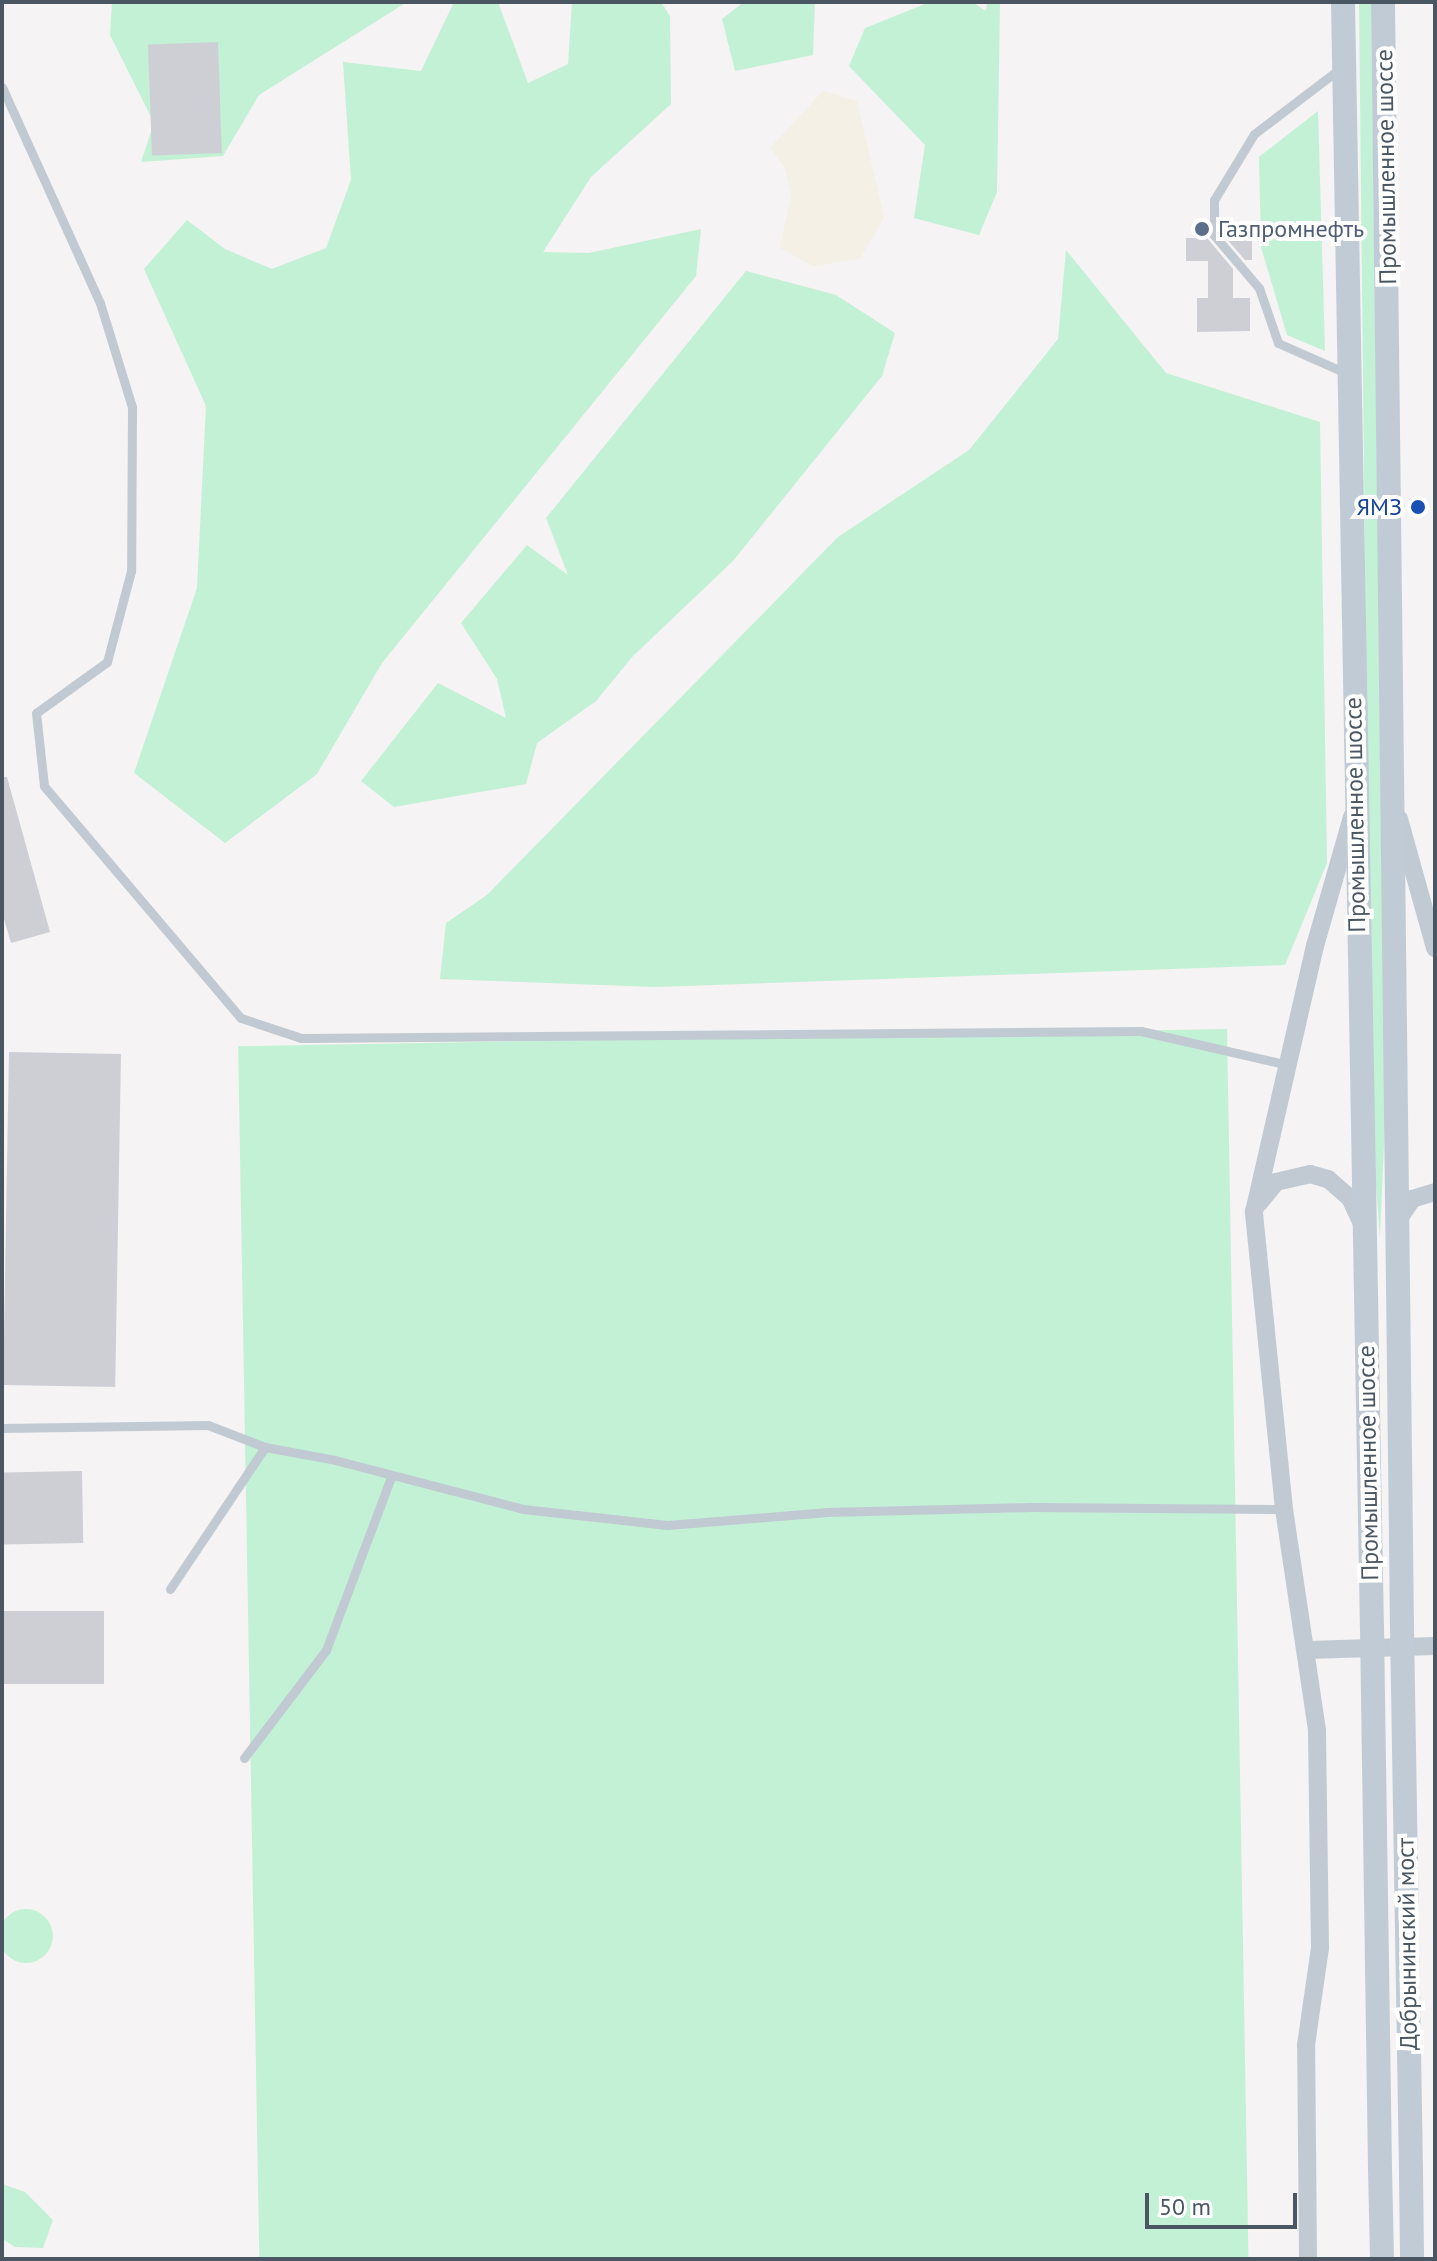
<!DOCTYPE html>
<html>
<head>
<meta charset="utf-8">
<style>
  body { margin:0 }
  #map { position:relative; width:1437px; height:2261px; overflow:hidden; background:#f5f3f3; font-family:"PT Sans",sans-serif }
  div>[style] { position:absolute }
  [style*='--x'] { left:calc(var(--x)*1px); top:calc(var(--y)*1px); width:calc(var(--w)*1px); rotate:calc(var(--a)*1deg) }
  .green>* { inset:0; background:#c3f1d5; transform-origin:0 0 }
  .round { border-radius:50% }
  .sand>* { inset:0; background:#f5f0e5 }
  .building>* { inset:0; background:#cdcfd5; transform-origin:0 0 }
  .lane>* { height:9px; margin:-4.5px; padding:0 4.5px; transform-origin:4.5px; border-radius:4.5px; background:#c1cad2 }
  .street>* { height:18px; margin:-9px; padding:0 9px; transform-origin:9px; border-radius:9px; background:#c1cad2 }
  .secondary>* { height:24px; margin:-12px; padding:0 12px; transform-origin:12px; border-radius:12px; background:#c1cbd6 }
  .secondary-bridge>* { height:24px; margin:-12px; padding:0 12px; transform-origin:12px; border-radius:12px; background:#c1cbd6 }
  .dots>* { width:22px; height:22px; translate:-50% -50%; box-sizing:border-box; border:4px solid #fff; border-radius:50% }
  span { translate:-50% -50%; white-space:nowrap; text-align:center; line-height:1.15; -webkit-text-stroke:8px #fff; paint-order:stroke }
  .street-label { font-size:24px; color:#4a5661 }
  .service-label { font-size:24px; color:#4e5e75 }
  .left { translate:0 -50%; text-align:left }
  .transit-label { font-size:24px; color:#164399 }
  .right { translate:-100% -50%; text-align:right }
  .frame { position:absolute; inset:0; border:4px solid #4a5661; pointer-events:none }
  .scale { position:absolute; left:1145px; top:2193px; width:152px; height:36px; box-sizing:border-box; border:4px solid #4a5661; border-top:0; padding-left:10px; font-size:24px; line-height:28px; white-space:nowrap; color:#4a5661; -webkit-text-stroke:6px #fff; paint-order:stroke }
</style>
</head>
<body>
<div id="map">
  <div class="green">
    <div style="clip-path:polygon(112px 2px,407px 2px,259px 95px,223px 156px,141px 162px,154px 123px,110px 35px)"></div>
    <div style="clip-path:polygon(454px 2px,498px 2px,528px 83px,568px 64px,572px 2px,661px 2px,670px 16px,671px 104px,591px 177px,543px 252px,589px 253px,701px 229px,696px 276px,382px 663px,317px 774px,225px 843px,134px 773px,197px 588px,206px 406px,144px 269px,187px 220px,225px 249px,272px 269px,326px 248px,351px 180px,343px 62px,421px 71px)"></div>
    <div style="clip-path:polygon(744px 2px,815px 2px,813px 55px,735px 71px,722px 19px)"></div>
    <div style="clip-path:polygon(930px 2px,972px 2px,986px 11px,987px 2px,1000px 2px,997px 192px,979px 235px,914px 218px,925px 145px,849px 66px,865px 28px)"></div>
    <div style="clip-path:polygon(1359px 2px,1371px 2px,1385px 1122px,1380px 1237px,1371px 1123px)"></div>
    <div style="clip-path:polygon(1318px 111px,1325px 351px,1287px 335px,1261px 247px,1259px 157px)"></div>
    <div style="clip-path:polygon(1066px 250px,1166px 373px,1320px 422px,1327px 863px,1285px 965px,655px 987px,440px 979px,446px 923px,487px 895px,838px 537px,969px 450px,1058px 339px)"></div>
    <div style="clip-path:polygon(746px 271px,836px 295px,895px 333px,882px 376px,733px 561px,633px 656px,596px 701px,537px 743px,526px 784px,394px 807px,361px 781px,438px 683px,506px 718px,497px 679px,461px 623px,527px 545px,568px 575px,546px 518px)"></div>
    <div style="left:1227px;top:1029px;width:1230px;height:989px;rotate:89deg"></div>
    <div class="round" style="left:-1px;top:1909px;width:54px;height:54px"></div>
    <div style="clip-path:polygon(2px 2184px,25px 2192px,53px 2220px,43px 2248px,15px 2247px,2px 2239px)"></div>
  </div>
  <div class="sand">
    <div style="clip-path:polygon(823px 91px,857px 101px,884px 217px,860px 259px,813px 266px,780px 248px,791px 194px,784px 166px,770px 148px)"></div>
  </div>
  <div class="building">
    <div style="left:218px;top:42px;width:111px;height:70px;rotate:88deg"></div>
    <div style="clip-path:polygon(1186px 238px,1207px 238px,1233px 269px,1233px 298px,1250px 298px,1250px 331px,1197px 332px,1197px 298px,1208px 298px,1208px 261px,1186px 261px)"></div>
    <div style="clip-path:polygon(1226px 238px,1252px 238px,1252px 260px,1245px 260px)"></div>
    <div style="clip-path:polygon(2px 777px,7px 777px,50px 932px,11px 943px,2px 912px)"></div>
    <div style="left:9px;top:1052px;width:112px;height:333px;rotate:1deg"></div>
    <div style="left:82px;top:1471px;width:72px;height:80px;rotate:89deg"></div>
    <div style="left:104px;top:1611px;width:73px;height:102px;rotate:90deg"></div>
  </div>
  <div class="lane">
    <div style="--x:1342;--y:67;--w:111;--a:142.7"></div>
    <div style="--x:1254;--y:134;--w:77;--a:121.2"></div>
    <div style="--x:1214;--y:200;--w:35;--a:90"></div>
    <div style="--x:1214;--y:235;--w:70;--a:49.7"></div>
    <div style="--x:1259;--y:288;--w:58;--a:70.9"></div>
    <div style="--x:1278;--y:343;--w:74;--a:23.8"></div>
    <div style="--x:2;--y:87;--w:237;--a:65.6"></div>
    <div style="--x:100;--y:303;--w:109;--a:72.9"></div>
    <div style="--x:132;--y:407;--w:164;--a:90.3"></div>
    <div style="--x:131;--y:571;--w:94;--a:104.8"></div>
    <div style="--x:107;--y:662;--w:87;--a:144.3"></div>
    <div style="--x:36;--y:713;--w:73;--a:83.7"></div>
    <div style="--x:44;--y:786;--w:304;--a:49.7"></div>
    <div style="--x:241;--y:1018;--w:63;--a:18.4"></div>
    <div style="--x:301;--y:1038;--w:840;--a:-0.48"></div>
    <div style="--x:1141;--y:1031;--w:151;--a:13"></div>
    <div style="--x:2;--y:1428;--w:206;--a:-0.8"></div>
    <div style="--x:208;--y:1425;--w:61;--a:21.1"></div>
    <div style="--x:170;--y:1589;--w:171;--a:-56.2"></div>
    <div style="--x:265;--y:1447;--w:71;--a:10.5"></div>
    <div style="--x:335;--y:1460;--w:194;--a:14.6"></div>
    <div style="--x:523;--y:1509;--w:145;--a:6.3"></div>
    <div style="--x:667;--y:1525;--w:161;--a:-4.6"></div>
    <div style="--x:827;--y:1512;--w:205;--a:-1.4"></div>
    <div style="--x:1032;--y:1507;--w:252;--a:0.5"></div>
    <div style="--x:244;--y:1758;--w:136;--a:-52.8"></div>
    <div style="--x:326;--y:1650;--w:185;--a:-69.4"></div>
  </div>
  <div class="street">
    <div style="--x:1399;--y:819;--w:134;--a:74.4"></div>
    <div style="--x:1259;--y:1203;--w:27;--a:-51"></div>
    <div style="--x:1276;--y:1182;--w:35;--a:-13"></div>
    <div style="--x:1310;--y:1174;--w:19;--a:16"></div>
    <div style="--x:1328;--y:1179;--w:29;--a:41"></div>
    <div style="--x:1350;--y:1198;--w:29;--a:65"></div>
    <div style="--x:1396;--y:1223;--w:29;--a:-56"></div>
    <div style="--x:1412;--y:1199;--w:24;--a:-17"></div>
    <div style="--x:1308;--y:1650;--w:127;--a:-1.8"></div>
    <div style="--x:1308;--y:2259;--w:214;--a:-90.5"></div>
    <div style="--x:1306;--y:2045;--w:98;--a:-81.8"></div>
    <div style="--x:1320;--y:1948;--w:218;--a:-90.8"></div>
    <div style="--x:1317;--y:1730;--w:223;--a:-98.5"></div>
    <div style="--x:1284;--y:1509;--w:299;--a:-95.8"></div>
    <div style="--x:1254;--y:1212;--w:273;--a:-77.1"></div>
    <div style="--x:1315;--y:946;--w:134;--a:-74"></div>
  </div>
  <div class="secondary">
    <div style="--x:1343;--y:2;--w:1626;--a:88.98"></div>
    <div style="--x:1383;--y:2;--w:1626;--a:89.33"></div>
    <div style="--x:1380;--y:2169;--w:90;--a:88.7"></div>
    <div style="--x:1411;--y:2173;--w:86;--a:89.3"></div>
  </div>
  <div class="secondary-bridge">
    <div style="--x:1372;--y:1628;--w:541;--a:89.15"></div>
    <div style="--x:1402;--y:1628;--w:545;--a:89.05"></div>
  </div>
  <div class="dots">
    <div style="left:1202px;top:229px;background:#5c6f8a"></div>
    <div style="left:1418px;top:507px;background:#1a4fb4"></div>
  </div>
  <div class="street-label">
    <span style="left:1386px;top:167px;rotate:-91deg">Промышленное шоссе</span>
    <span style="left:1355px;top:815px;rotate:-91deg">Промышленное шоссе</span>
    <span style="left:1368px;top:1463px;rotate:-91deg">Промышленное шоссе</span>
    <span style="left:1407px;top:1944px;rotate:-91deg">Добрынинский мост</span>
  </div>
  <div class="service-label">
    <span class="left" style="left:1218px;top:229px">Газпромнефть</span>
  </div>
  <div class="transit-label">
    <span class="right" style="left:1402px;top:507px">ЯМЗ</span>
  </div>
  <div class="frame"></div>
  <div class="scale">50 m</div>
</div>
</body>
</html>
